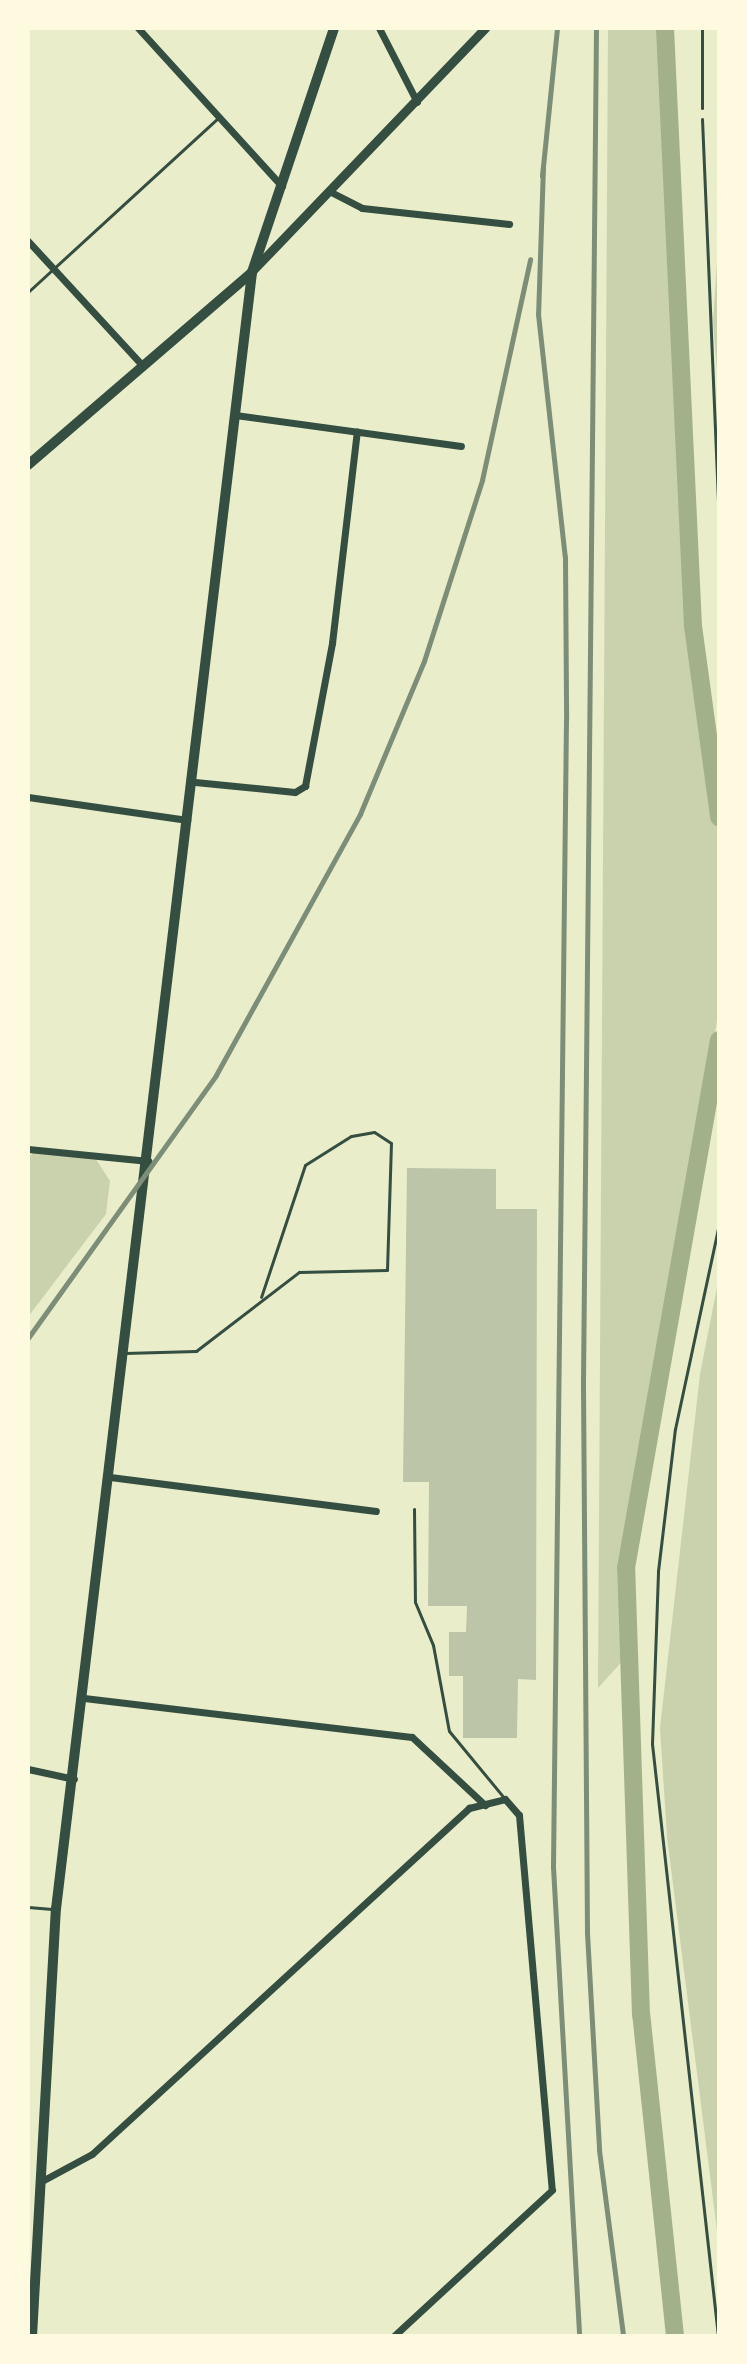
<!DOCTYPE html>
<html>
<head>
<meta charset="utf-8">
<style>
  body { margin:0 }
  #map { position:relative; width:747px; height:2364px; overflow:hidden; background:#e9edc9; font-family:Montserrat,sans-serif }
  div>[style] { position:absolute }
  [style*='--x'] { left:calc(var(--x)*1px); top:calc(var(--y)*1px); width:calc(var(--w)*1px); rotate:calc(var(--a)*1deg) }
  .green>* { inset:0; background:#cad2ad }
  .canal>* { height:18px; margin:-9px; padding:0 9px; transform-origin:9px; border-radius:9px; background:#a3b18a }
  .building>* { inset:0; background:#bcc5a7 }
  .path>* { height:3px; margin:-1.5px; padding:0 1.5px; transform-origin:1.5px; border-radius:1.5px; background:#344e41 }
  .service>* { height:3px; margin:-1.5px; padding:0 1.5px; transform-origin:1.5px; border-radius:1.5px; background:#344e41 }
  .minor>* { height:7px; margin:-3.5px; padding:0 3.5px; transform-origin:3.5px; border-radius:3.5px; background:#344e41 }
  .tertiary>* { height:9px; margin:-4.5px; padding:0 4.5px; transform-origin:4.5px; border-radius:4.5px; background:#344e41 }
  .secondary>* { height:10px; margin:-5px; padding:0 5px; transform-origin:5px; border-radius:5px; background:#344e41 }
  .rail>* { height:5px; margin:-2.5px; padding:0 2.5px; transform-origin:2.5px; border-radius:2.5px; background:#7c8e77 }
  span { translate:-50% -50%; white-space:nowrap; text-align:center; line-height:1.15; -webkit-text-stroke:8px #fefae0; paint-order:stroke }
  .frame { position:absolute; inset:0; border:30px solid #fefae0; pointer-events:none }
</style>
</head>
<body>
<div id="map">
  <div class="green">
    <div style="clip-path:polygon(608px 28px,665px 28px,693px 625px,719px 817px,719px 1009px,626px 1568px,627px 1656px,598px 1688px)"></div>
    <div style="clip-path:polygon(719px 232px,719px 396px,713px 322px)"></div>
    <div style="clip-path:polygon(37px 1150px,94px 1156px,110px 1181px,106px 1214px,28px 1317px,28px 1157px)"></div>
    <div style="clip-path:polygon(719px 1277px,719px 2246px,667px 1837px,660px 1728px,700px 1374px)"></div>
  </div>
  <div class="canal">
    <div style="--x:665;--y:28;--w:599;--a:87.32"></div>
    <div style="--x:693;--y:626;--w:193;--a:82.2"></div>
    <div style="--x:675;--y:2336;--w:323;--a:-96"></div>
    <div style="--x:641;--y:2015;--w:447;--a:-91.9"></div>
    <div style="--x:626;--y:1568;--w:536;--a:-80.01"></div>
  </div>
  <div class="building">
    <div style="clip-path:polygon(407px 1168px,496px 1169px,496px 1209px,537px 1209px,536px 1680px,518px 1679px,517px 1738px,463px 1738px,463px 1676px,449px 1676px,449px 1632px,466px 1632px,467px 1606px,428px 1606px,429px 1482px,403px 1482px)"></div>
  </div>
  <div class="path">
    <div style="--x:702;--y:119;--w:400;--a:87.6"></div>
    <div style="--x:718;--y:2336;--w:596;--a:-96.36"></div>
    <div style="--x:652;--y:1744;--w:173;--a:-88"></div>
    <div style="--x:658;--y:1571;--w:143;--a:-83.2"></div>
    <div style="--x:675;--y:1429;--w:210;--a:-77.9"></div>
  </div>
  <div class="service">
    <div style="--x:702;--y:28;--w:80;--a:90"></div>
    <div style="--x:28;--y:292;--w:256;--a:-42.5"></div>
    <div style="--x:125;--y:1353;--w:71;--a:-1.6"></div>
    <div style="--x:196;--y:1351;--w:130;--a:-37.5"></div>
    <div style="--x:299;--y:1272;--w:88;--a:-1.3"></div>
    <div style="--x:387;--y:1270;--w:127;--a:-88.2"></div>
    <div style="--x:391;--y:1143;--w:20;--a:-147"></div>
    <div style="--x:374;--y:1132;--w:23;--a:170"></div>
    <div style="--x:351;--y:1136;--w:54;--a:147.8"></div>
    <div style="--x:305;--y:1165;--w:139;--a:108.4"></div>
    <div style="--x:414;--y:1509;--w:93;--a:89.4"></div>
    <div style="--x:415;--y:1602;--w:47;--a:67.3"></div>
    <div style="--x:433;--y:1645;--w:87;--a:79.5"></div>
    <div style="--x:449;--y:1731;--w:88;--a:50.5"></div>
    <div style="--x:28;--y:1907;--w:24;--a:5"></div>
  </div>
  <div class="minor">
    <div style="--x:138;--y:28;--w:214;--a:47.7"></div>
    <div style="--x:379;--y:28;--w:83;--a:62.8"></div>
    <div style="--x:329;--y:191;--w:37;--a:27"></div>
    <div style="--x:362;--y:208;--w:148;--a:6.2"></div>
    <div style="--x:28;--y:241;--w:170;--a:47.4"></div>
    <div style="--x:235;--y:415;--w:228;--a:7.8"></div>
    <div style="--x:195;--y:782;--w:100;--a:5.7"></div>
    <div style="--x:295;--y:792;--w:12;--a:-31"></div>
    <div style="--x:305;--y:786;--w:146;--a:-79.3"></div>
    <div style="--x:332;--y:643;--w:213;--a:-83.3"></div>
    <div style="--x:28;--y:797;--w:161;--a:8.2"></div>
    <div style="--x:28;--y:1149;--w:121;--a:5.7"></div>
    <div style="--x:110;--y:1477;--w:268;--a:7.3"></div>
    <div style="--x:84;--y:1698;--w:330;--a:6.8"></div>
    <div style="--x:412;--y:1737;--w:100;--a:43"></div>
    <div style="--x:28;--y:1769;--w:47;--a:12.3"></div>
    <div style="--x:40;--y:2182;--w:59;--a:-28.3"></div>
    <div style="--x:92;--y:2154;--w:512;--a:-42.54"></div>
    <div style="--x:469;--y:1808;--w:37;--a:-14"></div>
    <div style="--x:505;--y:1799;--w:21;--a:49"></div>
    <div style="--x:519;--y:1815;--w:376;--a:85"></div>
    <div style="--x:552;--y:2190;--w:215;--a:137.3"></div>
  </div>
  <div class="tertiary">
    <div style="--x:254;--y:269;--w:334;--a:-46.2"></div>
  </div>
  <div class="secondary">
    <div style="--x:28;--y:465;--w:296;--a:-40.7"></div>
    <div style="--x:32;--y:2336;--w:428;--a:-86.8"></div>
    <div style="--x:56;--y:1909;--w:1649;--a:-83.17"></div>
    <div style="--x:252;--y:272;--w:257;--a:-71.4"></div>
  </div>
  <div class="rail">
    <div style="--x:596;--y:28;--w:1358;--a:90.55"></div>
    <div style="--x:583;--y:1386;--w:547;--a:89.58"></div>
    <div style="--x:587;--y:1933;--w:217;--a:86.8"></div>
    <div style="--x:599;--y:2150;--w:188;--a:82.6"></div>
    <div style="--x:543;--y:166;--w:148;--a:91.9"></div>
    <div style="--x:538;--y:314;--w:244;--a:83.7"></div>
    <div style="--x:565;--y:557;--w:162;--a:89.6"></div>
    <div style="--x:566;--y:719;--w:1148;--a:90.65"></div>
    <div style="--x:553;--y:1867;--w:470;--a:86.8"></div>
    <div style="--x:542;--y:176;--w:149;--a:-84.2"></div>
    <div style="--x:28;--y:1338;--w:323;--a:-54.4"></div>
    <div style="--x:216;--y:1075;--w:298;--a:-61.1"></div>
    <div style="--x:360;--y:814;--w:166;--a:-67.3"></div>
    <div style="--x:424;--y:661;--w:190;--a:-72.2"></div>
    <div style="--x:482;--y:480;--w:226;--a:-77.7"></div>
  </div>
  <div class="frame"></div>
</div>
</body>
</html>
